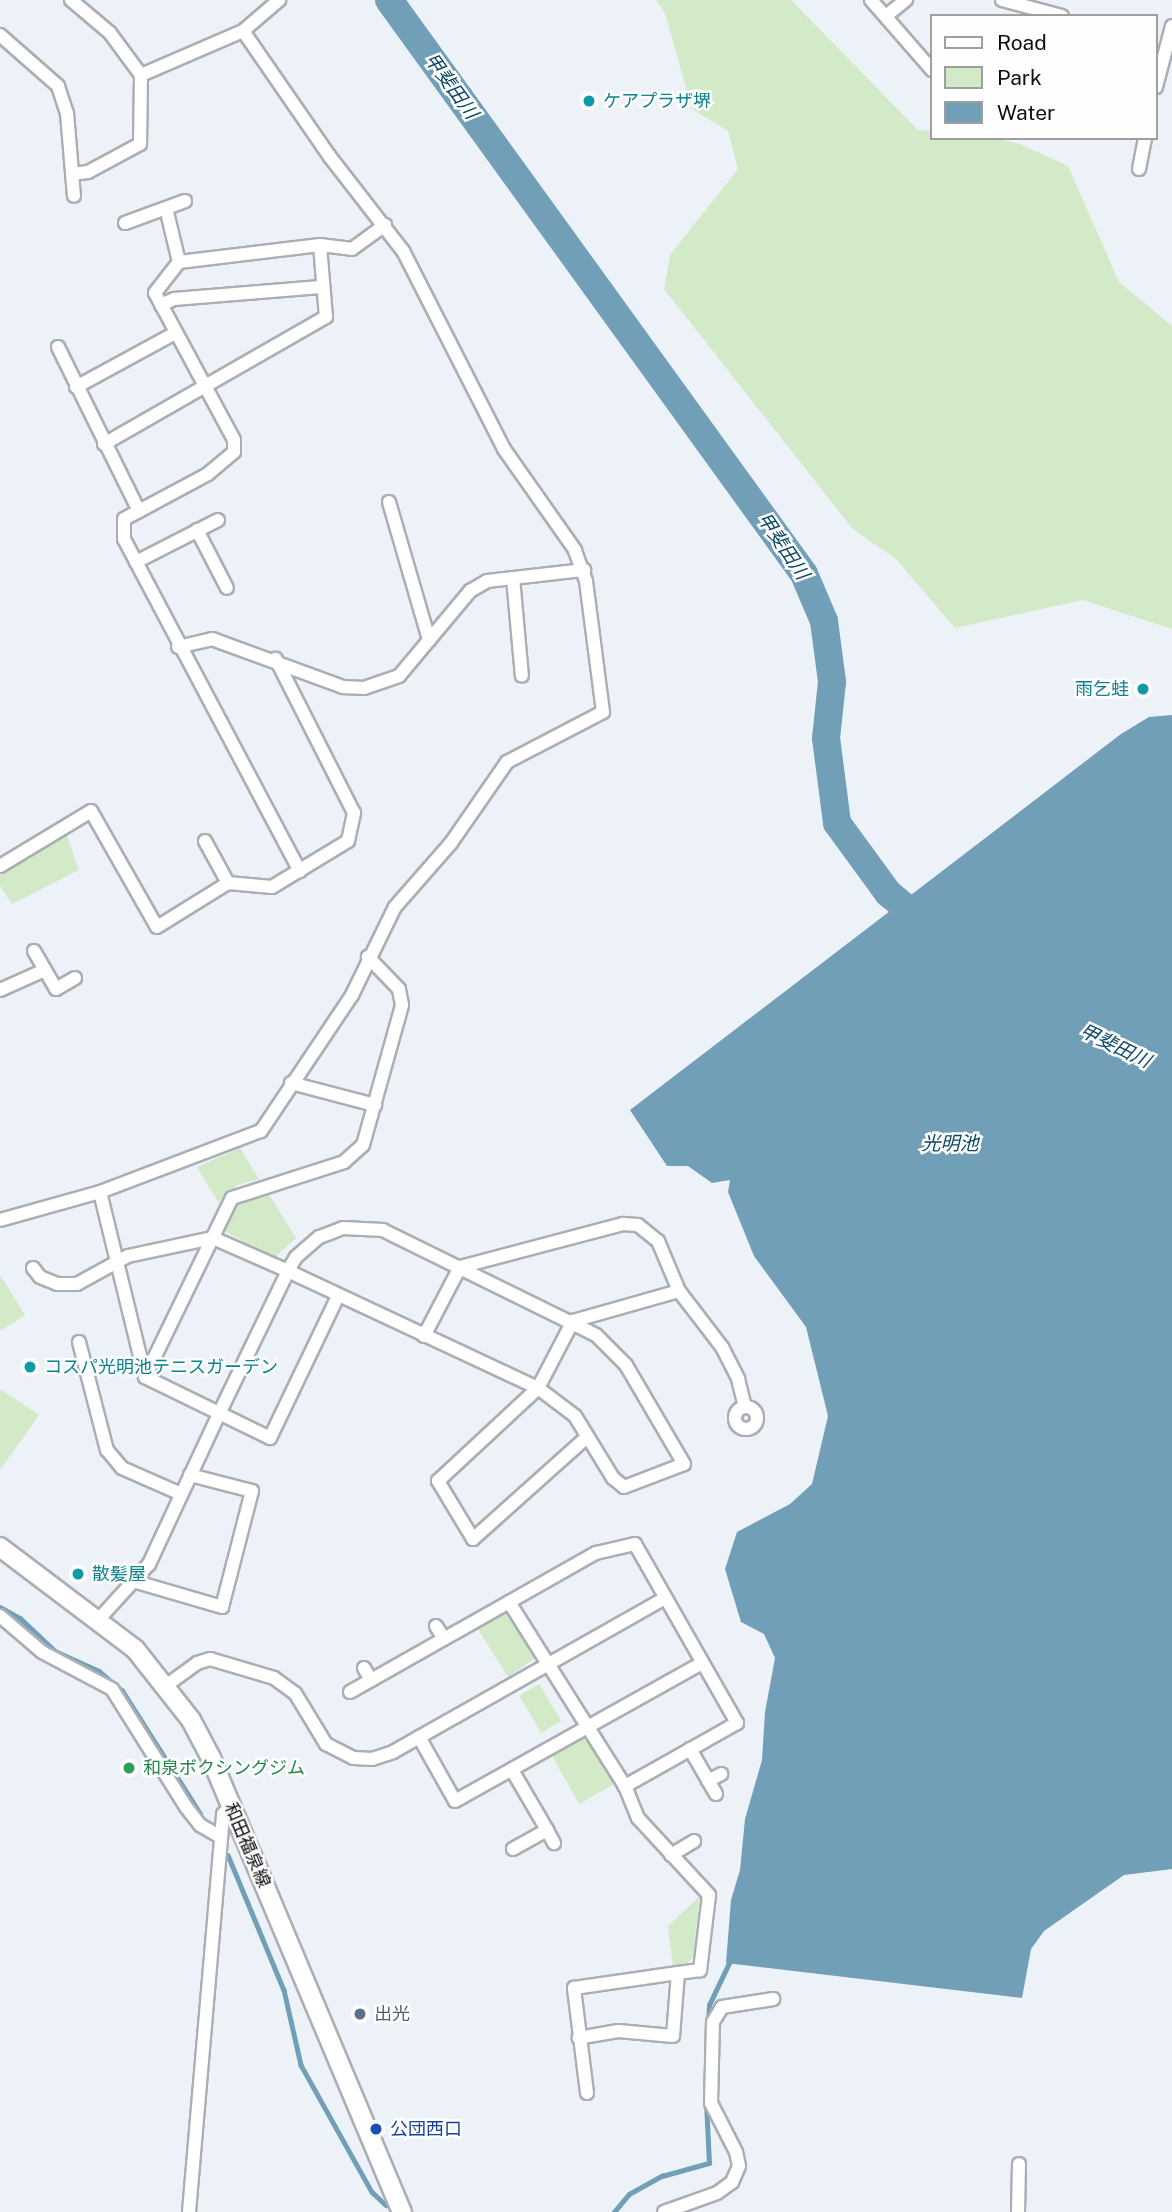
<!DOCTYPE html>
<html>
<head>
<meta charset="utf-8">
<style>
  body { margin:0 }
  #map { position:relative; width:1172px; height:2212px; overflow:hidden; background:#ecf2f8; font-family:"Public Sans","Noto Sans JP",sans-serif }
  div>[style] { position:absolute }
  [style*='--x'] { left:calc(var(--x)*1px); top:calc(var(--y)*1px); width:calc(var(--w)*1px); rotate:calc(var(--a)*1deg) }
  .green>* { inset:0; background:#d2eac8; transform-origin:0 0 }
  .water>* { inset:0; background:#729fb8 }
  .stream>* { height:4.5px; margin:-2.25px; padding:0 2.25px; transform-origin:2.25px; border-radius:2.25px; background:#729fb8 }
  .river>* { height:28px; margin:-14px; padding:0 14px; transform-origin:14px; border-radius:14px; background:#729fb8 }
  .roads { filter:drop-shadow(2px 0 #aaafb5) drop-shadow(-2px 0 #aaafb5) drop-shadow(0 2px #aaafb5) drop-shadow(0 -2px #aaafb5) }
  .minor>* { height:12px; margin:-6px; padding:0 6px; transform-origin:6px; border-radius:6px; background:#fff }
  .minor>.ring { margin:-6px; padding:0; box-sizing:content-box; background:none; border:12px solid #fff; border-radius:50% }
  .secondary>* { height:18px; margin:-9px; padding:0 9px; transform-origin:9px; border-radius:9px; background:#fff }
  .dots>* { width:19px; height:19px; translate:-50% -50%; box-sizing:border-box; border:4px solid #fefefe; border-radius:50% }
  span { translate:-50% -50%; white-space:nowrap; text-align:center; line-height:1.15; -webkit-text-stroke:5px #fefefe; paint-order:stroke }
  .culture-label { font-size:18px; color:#0d838f }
  .left { translate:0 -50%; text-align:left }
  .right { translate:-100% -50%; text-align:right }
  .leisure-label { font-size:18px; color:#27864d }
  .street-label { font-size:18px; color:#0d0f11 }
  .service-label { font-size:18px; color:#4e5e75 }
  .transit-label { font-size:18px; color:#164399 }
  .water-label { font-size:19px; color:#0a4762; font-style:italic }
  .legend { position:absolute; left:930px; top:14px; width:228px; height:126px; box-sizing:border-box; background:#fefefe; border:2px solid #9e9e9f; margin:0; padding:9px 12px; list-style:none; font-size:21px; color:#0d0f11 }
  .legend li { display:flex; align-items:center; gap:14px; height:35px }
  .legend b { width:35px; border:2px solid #9e9e9f }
</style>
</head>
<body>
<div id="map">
  <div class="green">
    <div style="clip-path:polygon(656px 0,791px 0,918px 130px,932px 131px,932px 138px,993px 138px,1020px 144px,1068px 166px,1119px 282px,1172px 326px,1172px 629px,1083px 600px,955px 628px,897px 560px,852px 528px,664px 289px,670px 255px,738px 169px,728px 131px,692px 109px,665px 13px)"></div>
    <div style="clip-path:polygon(66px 833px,79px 870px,12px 904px,0 886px,0 875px)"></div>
    <div style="clip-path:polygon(240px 1148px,259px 1179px,237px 1185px,218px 1202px,197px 1167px)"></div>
    <div style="clip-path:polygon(268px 1193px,296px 1238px,273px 1259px,225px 1231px,239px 1204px)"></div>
    <div style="clip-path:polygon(0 1275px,25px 1315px,0 1331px)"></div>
    <div style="clip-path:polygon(0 1389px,39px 1415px,0 1470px)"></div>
    <div style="clip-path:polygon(503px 1611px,537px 1657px,508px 1677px,476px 1626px)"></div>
    <div style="left:539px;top:1684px;width:43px;height:23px;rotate:59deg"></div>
    <div style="clip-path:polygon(580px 1738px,586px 1739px,614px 1784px,579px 1804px,551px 1754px)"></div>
    <div style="clip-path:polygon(700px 1896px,693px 1957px,687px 1964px,673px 1967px,668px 1926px)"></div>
  </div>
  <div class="water">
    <div style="clip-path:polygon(1172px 715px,1172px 1869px,1124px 1875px,1044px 1931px,1031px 1949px,1022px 1998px,726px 1963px,731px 1900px,740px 1870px,745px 1819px,762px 1760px,765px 1712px,775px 1658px,764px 1634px,741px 1622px,725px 1569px,737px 1532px,790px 1504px,812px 1484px,828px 1416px,806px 1327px,754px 1256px,728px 1192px,730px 1180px,712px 1183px,688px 1166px,667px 1166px,630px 1110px,1121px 734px,1149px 717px)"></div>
  </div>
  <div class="stream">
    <div style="--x:0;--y:1607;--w:23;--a:29"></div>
    <div style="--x:20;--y:1618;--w:48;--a:43.3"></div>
    <div style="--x:55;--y:1651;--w:48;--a:24.4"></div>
    <div style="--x:99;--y:1671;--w:30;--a:40"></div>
    <div style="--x:122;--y:1690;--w:146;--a:57.6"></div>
    <div style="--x:228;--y:1855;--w:146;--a:67.5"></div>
    <div style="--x:284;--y:1990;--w:77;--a:77.2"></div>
    <div style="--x:301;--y:2065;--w:145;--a:60.8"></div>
    <div style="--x:372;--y:2192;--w:19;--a:43"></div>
    <div style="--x:708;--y:2021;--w:16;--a:-86"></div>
    <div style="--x:709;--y:2005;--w:49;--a:-64.5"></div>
    <div style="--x:614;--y:2212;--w:23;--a:-50"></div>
    <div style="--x:629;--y:2194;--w:38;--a:-29"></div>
    <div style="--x:662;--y:2176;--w:49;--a:-15.5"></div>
    <div style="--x:709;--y:2163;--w:60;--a:-92.9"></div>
  </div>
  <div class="river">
    <div style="--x:389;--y:0;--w:708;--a:54.13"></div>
    <div style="--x:804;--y:574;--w:51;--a:66.9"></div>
    <div style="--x:824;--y:621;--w:62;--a:82.5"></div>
    <div style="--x:832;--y:682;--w:56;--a:96.1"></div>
    <div style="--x:826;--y:738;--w:86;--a:82.6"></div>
    <div style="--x:837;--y:823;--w:87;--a:53.9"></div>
    <div style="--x:888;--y:893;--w:53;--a:39.7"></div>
  </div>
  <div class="roads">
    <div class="minor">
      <div style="--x:71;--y:0;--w:51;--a:40.2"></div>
      <div style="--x:110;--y:33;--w:52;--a:53.6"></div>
      <div style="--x:141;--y:75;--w:69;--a:90.8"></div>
      <div style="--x:140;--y:144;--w:59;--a:151.7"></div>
      <div style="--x:88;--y:172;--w:16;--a:173"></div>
      <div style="--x:871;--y:0;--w:93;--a:48.9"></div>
      <div style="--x:1002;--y:0;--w:62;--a:14.9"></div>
      <div style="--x:886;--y:16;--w:26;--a:-39"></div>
      <div style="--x:0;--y:35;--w:77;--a:41.3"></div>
      <div style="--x:58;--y:86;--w:28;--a:72"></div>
      <div style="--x:67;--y:113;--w:83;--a:85.2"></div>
      <div style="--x:141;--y:75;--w:111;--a:-23.3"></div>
      <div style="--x:243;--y:31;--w:48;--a:-40.7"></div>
      <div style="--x:1156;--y:87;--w:63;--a:-75.3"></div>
      <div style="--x:1139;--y:169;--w:32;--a:-79"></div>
      <div style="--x:166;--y:208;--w:56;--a:76.5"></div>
      <div style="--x:179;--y:262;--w:39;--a:128"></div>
      <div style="--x:155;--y:293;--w:167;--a:61.7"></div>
      <div style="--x:234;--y:440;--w:12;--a:90"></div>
      <div style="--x:234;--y:452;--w:34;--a:140"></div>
      <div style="--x:208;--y:474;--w:95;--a:151.8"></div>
      <div style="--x:124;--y:519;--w:20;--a:90"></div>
      <div style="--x:124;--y:539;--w:376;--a:62.1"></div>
      <div style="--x:125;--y:223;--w:64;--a:-20.1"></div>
      <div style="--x:179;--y:262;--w:142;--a:-6.9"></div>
      <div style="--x:320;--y:245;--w:32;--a:7"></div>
      <div style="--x:352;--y:249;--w:41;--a:-36"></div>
      <div style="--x:161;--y:305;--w:14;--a:-25"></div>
      <div style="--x:174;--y:299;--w:147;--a:-4.7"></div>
      <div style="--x:58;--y:347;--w:183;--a:63.7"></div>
      <div style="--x:76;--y:387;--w:113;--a:-28.6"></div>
      <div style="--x:104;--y:444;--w:256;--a:-29.8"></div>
      <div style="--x:326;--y:317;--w:72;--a:-94.8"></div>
      <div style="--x:389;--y:502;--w:144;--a:73.8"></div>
      <div style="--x:197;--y:530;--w:65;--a:62.7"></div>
      <div style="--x:136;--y:562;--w:92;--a:-27.1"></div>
      <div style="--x:513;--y:578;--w:98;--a:84.8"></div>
      <div style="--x:178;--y:647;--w:35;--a:-13"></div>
      <div style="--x:212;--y:639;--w:140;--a:20.1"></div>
      <div style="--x:343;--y:687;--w:21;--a:3"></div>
      <div style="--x:364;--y:688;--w:37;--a:-19"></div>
      <div style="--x:399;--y:676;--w:111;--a:-50.1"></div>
      <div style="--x:470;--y:591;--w:20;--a:-30"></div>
      <div style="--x:487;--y:581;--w:98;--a:-6.5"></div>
      <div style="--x:205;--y:841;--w:48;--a:61.3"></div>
      <div style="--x:0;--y:866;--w:106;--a:-31.1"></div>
      <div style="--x:91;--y:811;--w:133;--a:60.4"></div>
      <div style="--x:157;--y:927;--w:84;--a:-31.8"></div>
      <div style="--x:228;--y:883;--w:44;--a:5.2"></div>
      <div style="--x:272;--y:887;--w:89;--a:-31.2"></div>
      <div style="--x:348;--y:841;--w:29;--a:-78"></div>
      <div style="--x:354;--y:813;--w:173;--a:-116.9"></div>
      <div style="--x:34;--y:951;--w:44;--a:59.9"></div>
      <div style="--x:56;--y:989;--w:22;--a:-30"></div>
      <div style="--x:0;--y:990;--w:49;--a:-24"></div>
      <div style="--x:291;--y:1083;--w:87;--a:14.7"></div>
      <div style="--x:100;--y:1192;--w:190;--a:76.3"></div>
      <div style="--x:145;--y:1377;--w:199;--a:-64.1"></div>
      <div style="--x:232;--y:1198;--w:118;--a:-17.8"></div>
      <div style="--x:344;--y:1162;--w:25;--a:-42"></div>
      <div style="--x:363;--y:1145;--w:145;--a:-74.4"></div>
      <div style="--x:402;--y:1005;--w:16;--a:-101"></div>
      <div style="--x:399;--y:989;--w:45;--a:-134.1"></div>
      <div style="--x:0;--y:1220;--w:104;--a:-15.6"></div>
      <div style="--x:100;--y:1192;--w:172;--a:-20.8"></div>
      <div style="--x:261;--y:1131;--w:164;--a:-56.2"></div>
      <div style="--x:352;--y:995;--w:98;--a:-64"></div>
      <div style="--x:395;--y:907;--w:85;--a:-48.8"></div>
      <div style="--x:451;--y:843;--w:98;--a:-55.3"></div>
      <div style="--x:507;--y:762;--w:108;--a:-27.5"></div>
      <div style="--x:603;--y:712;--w:132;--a:-97.4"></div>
      <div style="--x:586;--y:581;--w:33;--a:-110"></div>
      <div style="--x:575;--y:550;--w:123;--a:-125.1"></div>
      <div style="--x:504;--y:449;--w:222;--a:-117"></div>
      <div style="--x:403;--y:251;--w:119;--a:-127.8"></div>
      <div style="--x:330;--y:157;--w:153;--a:-124.6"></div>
      <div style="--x:33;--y:1268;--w:11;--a:52"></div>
      <div style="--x:40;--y:1277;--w:18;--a:22"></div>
      <div style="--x:57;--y:1284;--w:20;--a:0"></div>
      <div style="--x:77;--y:1284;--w:58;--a:-28.8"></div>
      <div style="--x:128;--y:1256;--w:87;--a:-12"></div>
      <div style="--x:213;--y:1238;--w:82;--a:23.7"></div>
      <div style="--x:288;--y:1271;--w:276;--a:25.1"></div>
      <div style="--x:538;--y:1388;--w:46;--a:37.1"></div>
      <div style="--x:575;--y:1416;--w:73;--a:58.5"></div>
      <div style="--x:613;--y:1478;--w:14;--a:39"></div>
      <div style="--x:624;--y:1487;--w:64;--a:-21"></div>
      <div style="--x:684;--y:1464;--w:115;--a:-120.4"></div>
      <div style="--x:626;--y:1365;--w:42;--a:-135"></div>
      <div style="--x:596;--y:1335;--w:237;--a:-153.8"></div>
      <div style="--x:383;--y:1230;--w:40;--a:-177.1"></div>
      <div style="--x:343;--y:1228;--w:26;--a:159"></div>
      <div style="--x:319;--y:1237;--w:30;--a:139"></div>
      <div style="--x:296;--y:1257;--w:16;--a:120"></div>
      <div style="--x:288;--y:1271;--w:159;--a:115.8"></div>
      <div style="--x:219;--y:1414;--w:166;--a:115"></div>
      <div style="--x:149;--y:1564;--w:73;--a:132.2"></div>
      <div style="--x:424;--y:1336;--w:78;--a:-62.4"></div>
      <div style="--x:460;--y:1267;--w:169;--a:-14.8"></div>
      <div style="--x:623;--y:1224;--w:15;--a:4"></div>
      <div style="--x:638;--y:1225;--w:26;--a:39"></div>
      <div style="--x:658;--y:1241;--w:54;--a:67.2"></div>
      <div style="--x:679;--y:1291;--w:71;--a:52.5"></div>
      <div style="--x:722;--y:1347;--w:36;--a:63"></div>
      <div style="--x:738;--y:1379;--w:29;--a:76"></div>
      <div style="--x:79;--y:1342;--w:112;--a:75.5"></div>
      <div style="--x:107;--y:1450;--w:23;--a:50"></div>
      <div style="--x:122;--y:1468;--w:64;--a:23.8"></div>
      <div style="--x:145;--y:1377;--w:139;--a:26"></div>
      <div style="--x:270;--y:1438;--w:157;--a:-64.4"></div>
      <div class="ring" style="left:735px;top:1407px;width:10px;height:10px"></div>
      <div style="--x:587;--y:1437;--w:153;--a:138.2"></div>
      <div style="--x:473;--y:1539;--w:68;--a:-121.1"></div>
      <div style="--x:438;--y:1481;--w:137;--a:-42.9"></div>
      <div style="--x:538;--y:1388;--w:76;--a:-62.4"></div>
      <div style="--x:573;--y:1321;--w:110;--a:-15.8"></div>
      <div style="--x:133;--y:1581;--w:93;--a:16.3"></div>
      <div style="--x:222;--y:1607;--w:120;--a:-75.5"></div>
      <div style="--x:252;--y:1491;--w:64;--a:-165.5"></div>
      <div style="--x:509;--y:1602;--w:218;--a:57.8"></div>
      <div style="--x:625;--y:1786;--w:35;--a:68"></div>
      <div style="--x:638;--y:1818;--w:105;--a:47.3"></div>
      <div style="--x:709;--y:1895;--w:76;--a:96.8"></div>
      <div style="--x:700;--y:1970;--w:22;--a:172"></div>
      <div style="--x:678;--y:1973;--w:63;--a:94.5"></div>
      <div style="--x:673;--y:2036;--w:55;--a:-174.8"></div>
      <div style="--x:618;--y:2031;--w:40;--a:170"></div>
      <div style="--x:0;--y:1616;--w:55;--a:40.6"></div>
      <div style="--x:42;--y:1652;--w:79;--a:27.9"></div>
      <div style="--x:112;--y:1689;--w:139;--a:57.9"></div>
      <div style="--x:186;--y:1807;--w:23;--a:52"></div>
      <div style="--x:200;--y:1825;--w:24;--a:30"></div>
      <div style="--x:436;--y:1626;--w:15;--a:58"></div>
      <div style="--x:364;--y:1668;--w:14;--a:60"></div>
      <div style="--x:167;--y:1685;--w:37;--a:-36"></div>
      <div style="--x:197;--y:1663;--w:14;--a:-17"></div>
      <div style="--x:210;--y:1659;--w:67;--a:16.5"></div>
      <div style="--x:274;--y:1678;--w:26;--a:36"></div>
      <div style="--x:295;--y:1693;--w:60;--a:58.7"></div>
      <div style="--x:326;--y:1744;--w:31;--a:27"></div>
      <div style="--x:354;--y:1758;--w:18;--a:3"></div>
      <div style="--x:372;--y:1759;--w:22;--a:-18"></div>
      <div style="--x:393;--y:1752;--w:313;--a:-29.5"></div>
      <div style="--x:350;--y:1692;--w:283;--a:-29.5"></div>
      <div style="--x:596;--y:1553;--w:40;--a:-13"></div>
      <div style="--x:635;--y:1544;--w:206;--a:60.3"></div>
      <div style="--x:737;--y:1723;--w:129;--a:150.6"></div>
      <div style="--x:419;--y:1737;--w:73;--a:60.6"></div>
      <div style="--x:455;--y:1801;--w:283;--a:-29.2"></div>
      <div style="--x:690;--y:1749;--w:52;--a:60"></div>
      <div style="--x:512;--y:1770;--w:69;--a:59.7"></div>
      <div style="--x:547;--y:1830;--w:39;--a:151"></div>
      <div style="--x:708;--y:1781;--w:15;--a:-28"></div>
      <div style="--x:547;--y:1830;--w:15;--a:62"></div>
      <div style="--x:671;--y:1855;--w:27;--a:-31"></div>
      <div style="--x:587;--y:2093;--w:106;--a:-97.1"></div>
      <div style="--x:574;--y:1988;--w:105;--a:-8.2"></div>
      <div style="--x:189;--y:2212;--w:399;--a:-85.1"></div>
      <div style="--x:223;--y:1814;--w:11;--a:-45"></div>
      <div style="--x:664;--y:2212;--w:56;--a:-19.7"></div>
      <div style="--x:717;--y:2193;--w:19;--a:-36"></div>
      <div style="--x:732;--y:2182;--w:17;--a:-66"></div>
      <div style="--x:739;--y:2166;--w:14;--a:-102"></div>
      <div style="--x:736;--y:2152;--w:55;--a:-117"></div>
      <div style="--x:711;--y:2103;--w:81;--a:-88.6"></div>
      <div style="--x:713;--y:2022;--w:17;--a:-59"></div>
      <div style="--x:722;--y:2007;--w:52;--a:-8.9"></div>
      <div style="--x:1018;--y:2212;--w:48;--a:-88.8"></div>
    </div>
    <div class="secondary">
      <div style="--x:0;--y:1547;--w:169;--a:37.1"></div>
      <div style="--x:135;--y:1649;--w:90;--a:51.7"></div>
      <div style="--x:191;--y:1720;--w:43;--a:62.2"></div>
      <div style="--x:211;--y:1758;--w:493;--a:67.2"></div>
    </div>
  </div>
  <div class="dots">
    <div style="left:589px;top:101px;background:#0f9aa8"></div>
    <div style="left:1143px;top:689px;background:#0f9aa8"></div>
    <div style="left:30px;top:1367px;background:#0f9aa8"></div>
    <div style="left:78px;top:1574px;background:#0f9aa8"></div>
    <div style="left:129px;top:1768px;background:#2e9e5b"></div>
    <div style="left:360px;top:2014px;background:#5c6f8a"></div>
    <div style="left:376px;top:2129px;background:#1a4fb4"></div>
  </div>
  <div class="culture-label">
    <span class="left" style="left:603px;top:101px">ケアプラザ堺</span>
    <span class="right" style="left:1129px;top:689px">雨乞蛙</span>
    <span class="left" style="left:44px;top:1367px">コスパ光明池テニスガーデン</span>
    <span class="left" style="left:92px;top:1574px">散髪屋</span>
  </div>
  <div class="leisure-label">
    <span class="left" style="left:143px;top:1768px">和泉ボクシングジム</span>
  </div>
  <div class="street-label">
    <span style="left:247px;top:1845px;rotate:67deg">和田福泉線</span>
  </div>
  <div class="service-label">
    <span class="left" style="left:374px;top:2014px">出光</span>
  </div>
  <div class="transit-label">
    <span class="left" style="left:390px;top:2129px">公団西口</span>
  </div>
  <div class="water-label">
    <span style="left:451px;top:86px;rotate:54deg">甲斐田川</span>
    <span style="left:783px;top:546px;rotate:56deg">甲斐田川</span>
    <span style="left:1115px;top:1046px;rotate:26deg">甲斐田川</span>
    <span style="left:950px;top:1144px">光明池</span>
  </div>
  <ul class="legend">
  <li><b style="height:9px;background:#fff"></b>Road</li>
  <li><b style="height:19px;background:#d2eac8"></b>Park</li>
  <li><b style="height:19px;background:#729fb8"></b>Water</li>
  </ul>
</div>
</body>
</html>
